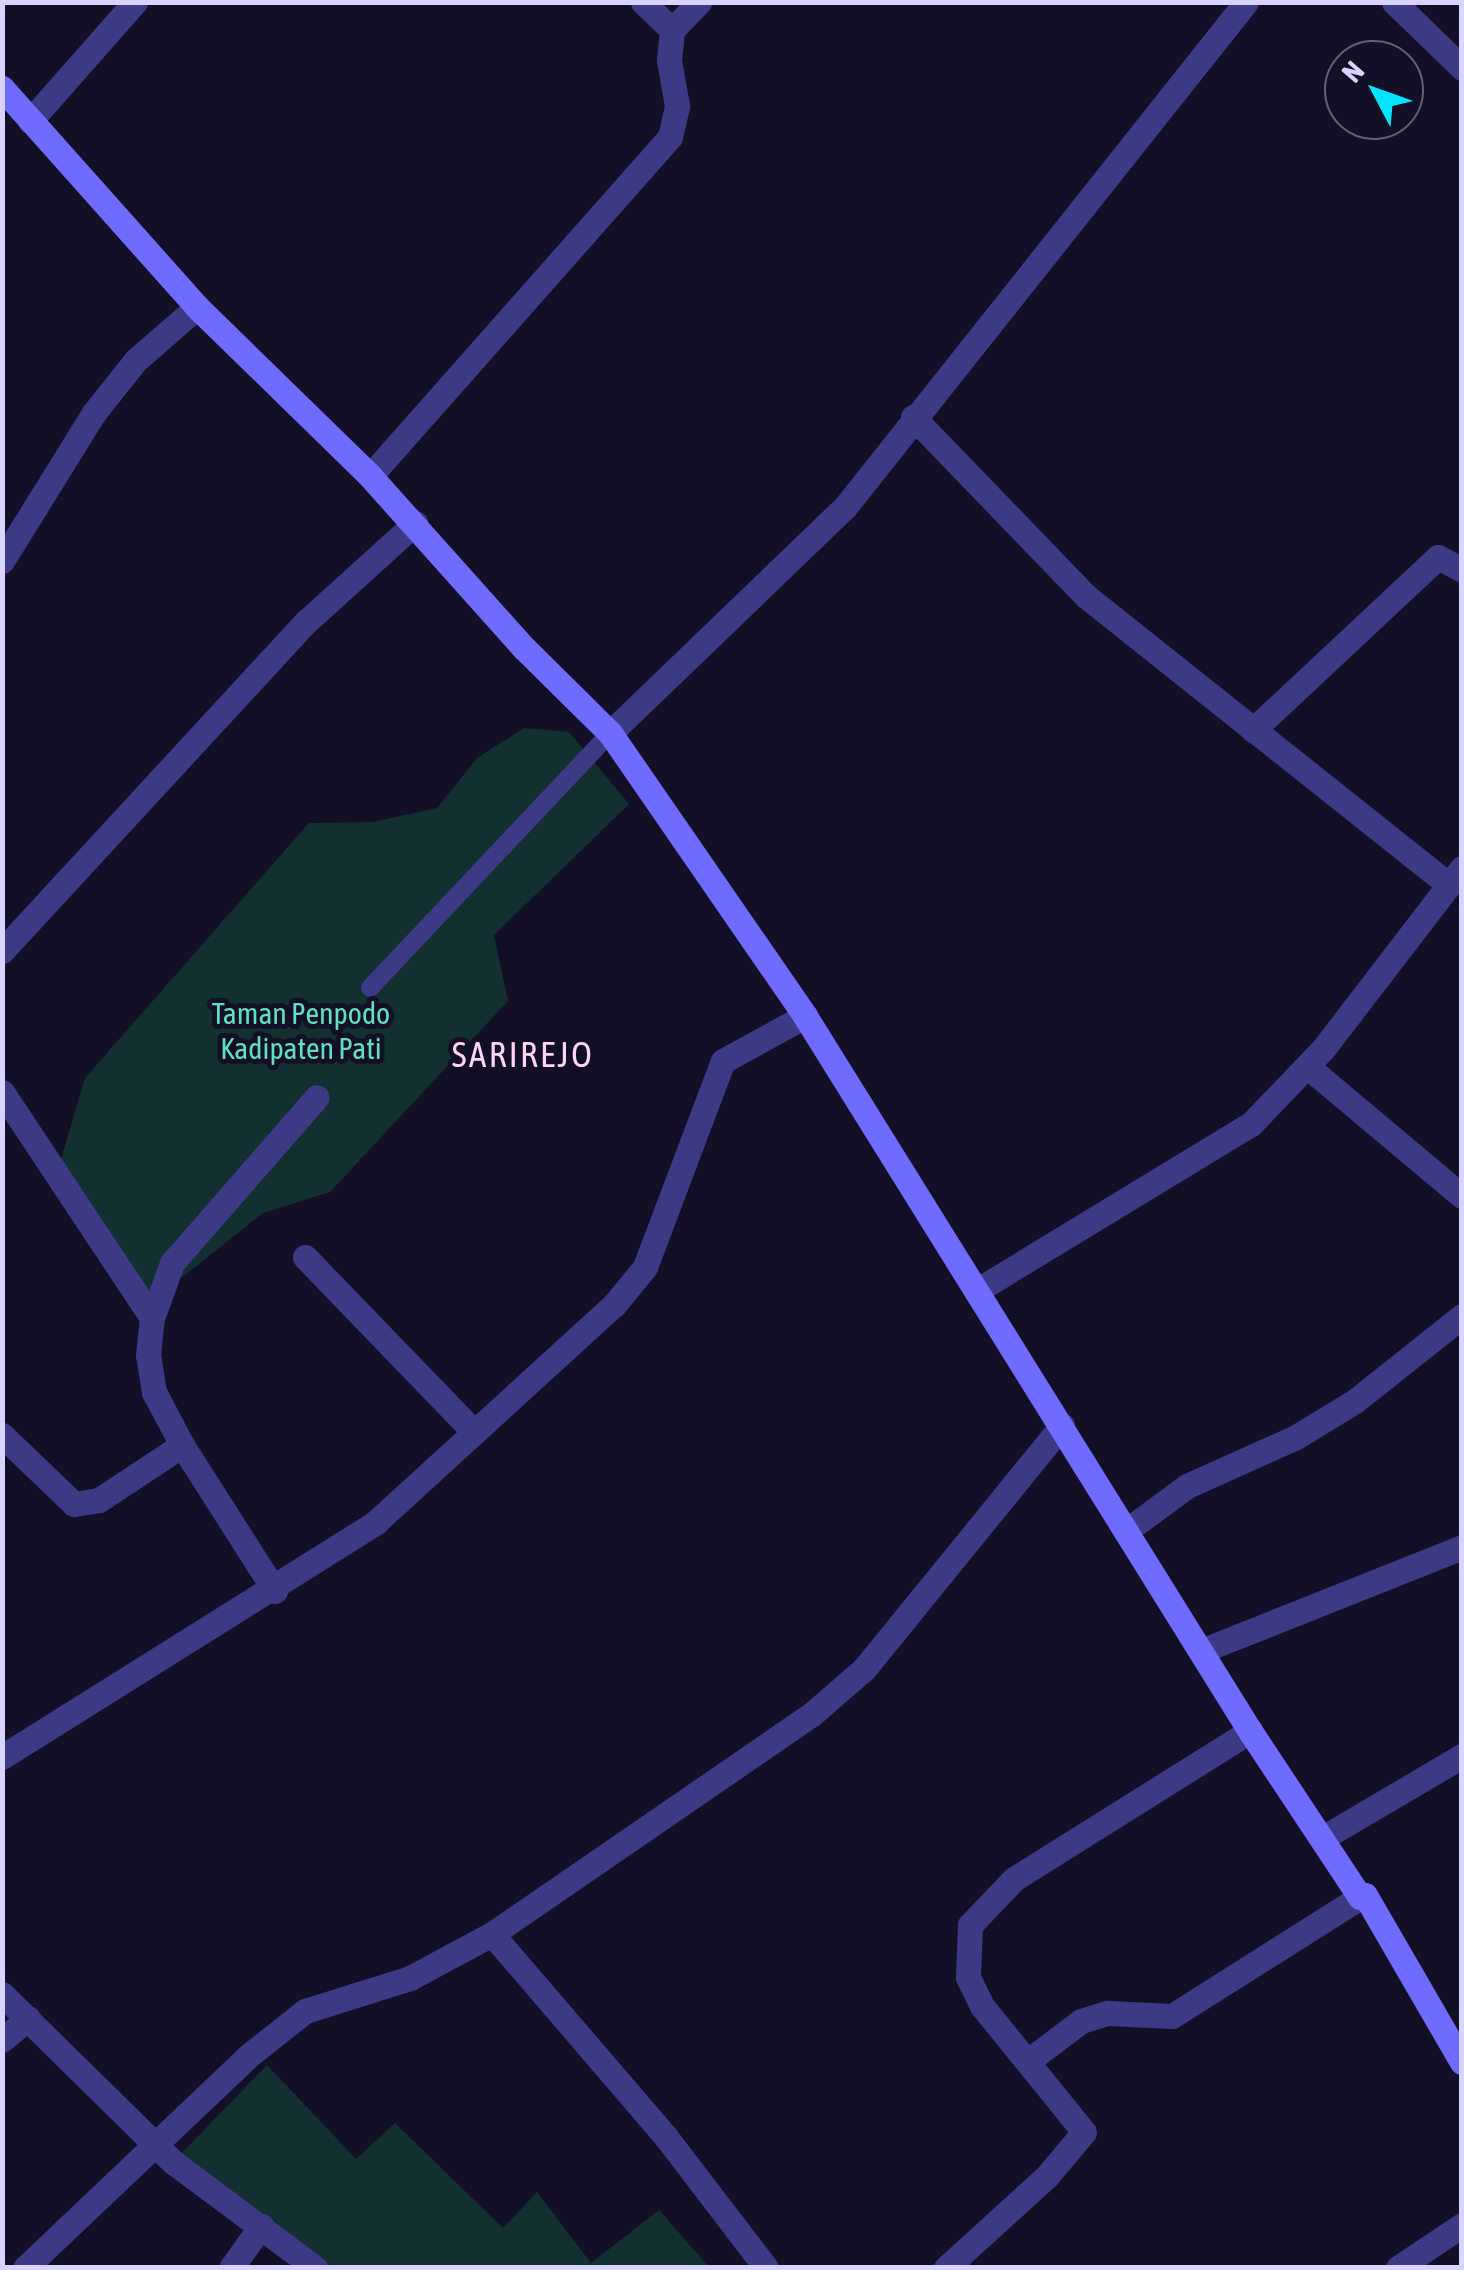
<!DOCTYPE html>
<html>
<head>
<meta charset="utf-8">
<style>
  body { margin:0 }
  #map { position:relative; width:1464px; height:2270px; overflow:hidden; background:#130f26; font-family:"Asap Condensed",sans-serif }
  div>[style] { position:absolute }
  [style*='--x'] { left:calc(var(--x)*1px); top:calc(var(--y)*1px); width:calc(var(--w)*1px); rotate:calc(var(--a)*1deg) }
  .green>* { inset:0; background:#12302f }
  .lane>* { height:18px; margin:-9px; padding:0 9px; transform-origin:9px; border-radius:9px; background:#3d3a85 }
  .street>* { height:25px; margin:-12.5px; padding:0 12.5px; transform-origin:12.5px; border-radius:12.5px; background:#3d3a85 }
  .secondary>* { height:25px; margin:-12.5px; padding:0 12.5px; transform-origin:12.5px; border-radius:12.5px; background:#6f6bff }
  span { translate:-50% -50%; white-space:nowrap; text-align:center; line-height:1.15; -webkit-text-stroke:10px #130f26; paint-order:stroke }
  .park-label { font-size:30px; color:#5fe0c0 }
  .quarter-label { font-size:35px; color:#ffd6f0; letter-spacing:2.5px }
  .frame { position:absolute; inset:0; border:5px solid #d9d4ff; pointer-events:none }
  .north { position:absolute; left:1324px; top:40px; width:100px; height:100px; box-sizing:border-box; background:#130f26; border:2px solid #625e7d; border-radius:50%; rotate:311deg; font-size:28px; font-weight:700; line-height:40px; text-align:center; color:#d9d4ff }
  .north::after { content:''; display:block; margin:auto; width:35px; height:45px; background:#00e5ff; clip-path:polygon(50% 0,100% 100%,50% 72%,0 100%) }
</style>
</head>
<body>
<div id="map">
  <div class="green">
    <div style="clip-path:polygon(524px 728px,569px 732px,629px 804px,494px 935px,508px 1001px,330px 1192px,263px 1213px,155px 1299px,98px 1243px,61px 1159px,85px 1078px,309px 823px,373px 822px,437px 808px,477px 758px)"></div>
    <div style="clip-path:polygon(267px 2065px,356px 2159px,395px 2123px,503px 2228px,537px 2192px,591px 2263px,659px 2210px,709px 2267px,315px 2267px,173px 2162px)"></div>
  </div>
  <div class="lane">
    <div style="--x:370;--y:988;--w:350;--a:-46.7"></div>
  </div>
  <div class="street">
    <div style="--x:643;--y:2;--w:40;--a:44"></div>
    <div style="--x:1394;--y:2;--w:95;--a:44.1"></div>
    <div style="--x:30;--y:121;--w:159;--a:-48.6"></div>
    <div style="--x:913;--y:417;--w:250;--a:46"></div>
    <div style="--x:1087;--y:597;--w:463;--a:38.5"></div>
    <div style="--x:370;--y:476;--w:453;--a:-48.5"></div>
    <div style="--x:670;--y:137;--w:32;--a:-77"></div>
    <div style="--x:677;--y:106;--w:47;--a:-99.9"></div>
    <div style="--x:669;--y:60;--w:30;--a:-84"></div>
    <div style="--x:672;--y:30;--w:39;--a:-46"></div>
    <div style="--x:2;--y:561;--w:173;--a:-58.2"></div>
    <div style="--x:93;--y:414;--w:69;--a:-51.5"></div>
    <div style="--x:136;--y:360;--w:81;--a:-41"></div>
    <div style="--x:1253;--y:730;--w:253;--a:-43.1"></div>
    <div style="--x:1438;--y:557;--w:27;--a:28"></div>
    <div style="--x:610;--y:733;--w:326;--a:-43.9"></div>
    <div style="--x:845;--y:507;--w:645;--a:-51.55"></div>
    <div style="--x:2;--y:951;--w:449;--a:-47.3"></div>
    <div style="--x:307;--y:621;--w:146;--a:-42.2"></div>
    <div style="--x:1308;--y:1067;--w:201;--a:40"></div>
    <div style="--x:2;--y:1092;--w:271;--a:56.4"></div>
    <div style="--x:305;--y:1257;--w:243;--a:46"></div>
    <div style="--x:976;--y:1291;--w:322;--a:-31.3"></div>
    <div style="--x:1251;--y:1124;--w:104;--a:-46.2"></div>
    <div style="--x:1323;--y:1049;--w:228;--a:-52.5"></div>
    <div style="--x:2;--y:1435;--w:100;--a:43.8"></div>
    <div style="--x:74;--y:1504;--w:25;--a:-9"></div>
    <div style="--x:99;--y:1500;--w:100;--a:-33.5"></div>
    <div style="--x:1126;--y:1531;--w:76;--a:-36.4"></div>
    <div style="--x:1187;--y:1486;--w:120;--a:-24.2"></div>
    <div style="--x:1296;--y:1437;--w:69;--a:-31.4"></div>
    <div style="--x:1355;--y:1401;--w:137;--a:-38.5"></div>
    <div style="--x:275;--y:1591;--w:173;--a:-122.5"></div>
    <div style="--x:182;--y:1445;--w:60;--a:-117.8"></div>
    <div style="--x:154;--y:1392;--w:37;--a:-99"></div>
    <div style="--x:148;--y:1355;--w:37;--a:-84"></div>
    <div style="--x:152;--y:1318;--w:59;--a:-70"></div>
    <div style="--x:172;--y:1263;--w:220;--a:-48.9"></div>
    <div style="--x:1201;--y:1651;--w:281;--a:-21.7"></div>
    <div style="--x:2;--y:1757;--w:442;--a:-32.1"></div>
    <div style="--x:376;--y:1522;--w:322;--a:-42.4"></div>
    <div style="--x:614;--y:1305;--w:49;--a:-50.8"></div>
    <div style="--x:645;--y:1267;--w:220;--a:-69.3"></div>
    <div style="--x:723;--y:1061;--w:94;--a:-28.8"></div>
    <div style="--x:1326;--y:1836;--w:158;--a:-30.5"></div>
    <div style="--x:492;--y:1934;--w:267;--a:49.4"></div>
    <div style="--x:666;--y:2137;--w:165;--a:52.6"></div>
    <div style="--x:2;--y:1994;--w:240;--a:44.5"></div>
    <div style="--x:173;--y:2162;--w:177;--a:36.7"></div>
    <div style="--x:2;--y:2040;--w:34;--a:-40"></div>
    <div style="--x:1028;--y:2061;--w:66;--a:-37"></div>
    <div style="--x:1081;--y:2021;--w:28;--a:-17"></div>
    <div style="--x:1108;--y:2013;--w:64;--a:2.7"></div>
    <div style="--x:1172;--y:2016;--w:222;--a:-32.3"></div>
    <div style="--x:25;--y:2268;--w:306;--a:-43.5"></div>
    <div style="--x:247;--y:2057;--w:74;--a:-38.4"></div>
    <div style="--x:305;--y:2011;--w:110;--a:-17.4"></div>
    <div style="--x:410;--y:1978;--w:93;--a:-28.2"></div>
    <div style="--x:492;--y:1934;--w:387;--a:-34.5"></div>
    <div style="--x:811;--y:1715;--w:70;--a:-41"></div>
    <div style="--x:864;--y:1669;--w:314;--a:-50.9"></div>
    <div style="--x:231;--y:2268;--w:52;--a:-54.5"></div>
    <div style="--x:946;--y:2268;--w:137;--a:-42.3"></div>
    <div style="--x:1047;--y:2176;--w:57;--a:-49.9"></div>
    <div style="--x:1084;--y:2132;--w:162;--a:-129"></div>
    <div style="--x:982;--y:2006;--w:32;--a:-116"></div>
    <div style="--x:968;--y:1977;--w:52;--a:-87.8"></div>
    <div style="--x:970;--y:1925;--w:64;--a:-46.3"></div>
    <div style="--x:1014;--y:1879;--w:279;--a:-32.1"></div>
    <div style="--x:1398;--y:2268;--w:77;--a:-33.9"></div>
  </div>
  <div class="secondary">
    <div style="--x:2;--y:88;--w:293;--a:48.3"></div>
    <div style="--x:197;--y:307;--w:242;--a:44.3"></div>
    <div style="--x:370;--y:476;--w:231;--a:48.2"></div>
    <div style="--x:524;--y:648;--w:121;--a:44.7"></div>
    <div style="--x:610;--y:733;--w:344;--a:55.4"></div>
    <div style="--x:805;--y:1016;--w:842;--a:58.1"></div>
    <div style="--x:1250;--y:1731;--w:199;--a:56.5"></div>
    <div style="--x:1360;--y:1897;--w:5;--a:-22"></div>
    <div style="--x:1365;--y:1895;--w:193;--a:59.9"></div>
  </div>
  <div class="park-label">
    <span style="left:301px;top:1030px">Taman Penpodo<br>Kadipaten Pati</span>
  </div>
  <div class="quarter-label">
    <span style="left:523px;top:1054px">SARIREJO</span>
  </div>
  <div class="frame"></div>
  <div class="north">N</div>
</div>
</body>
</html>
